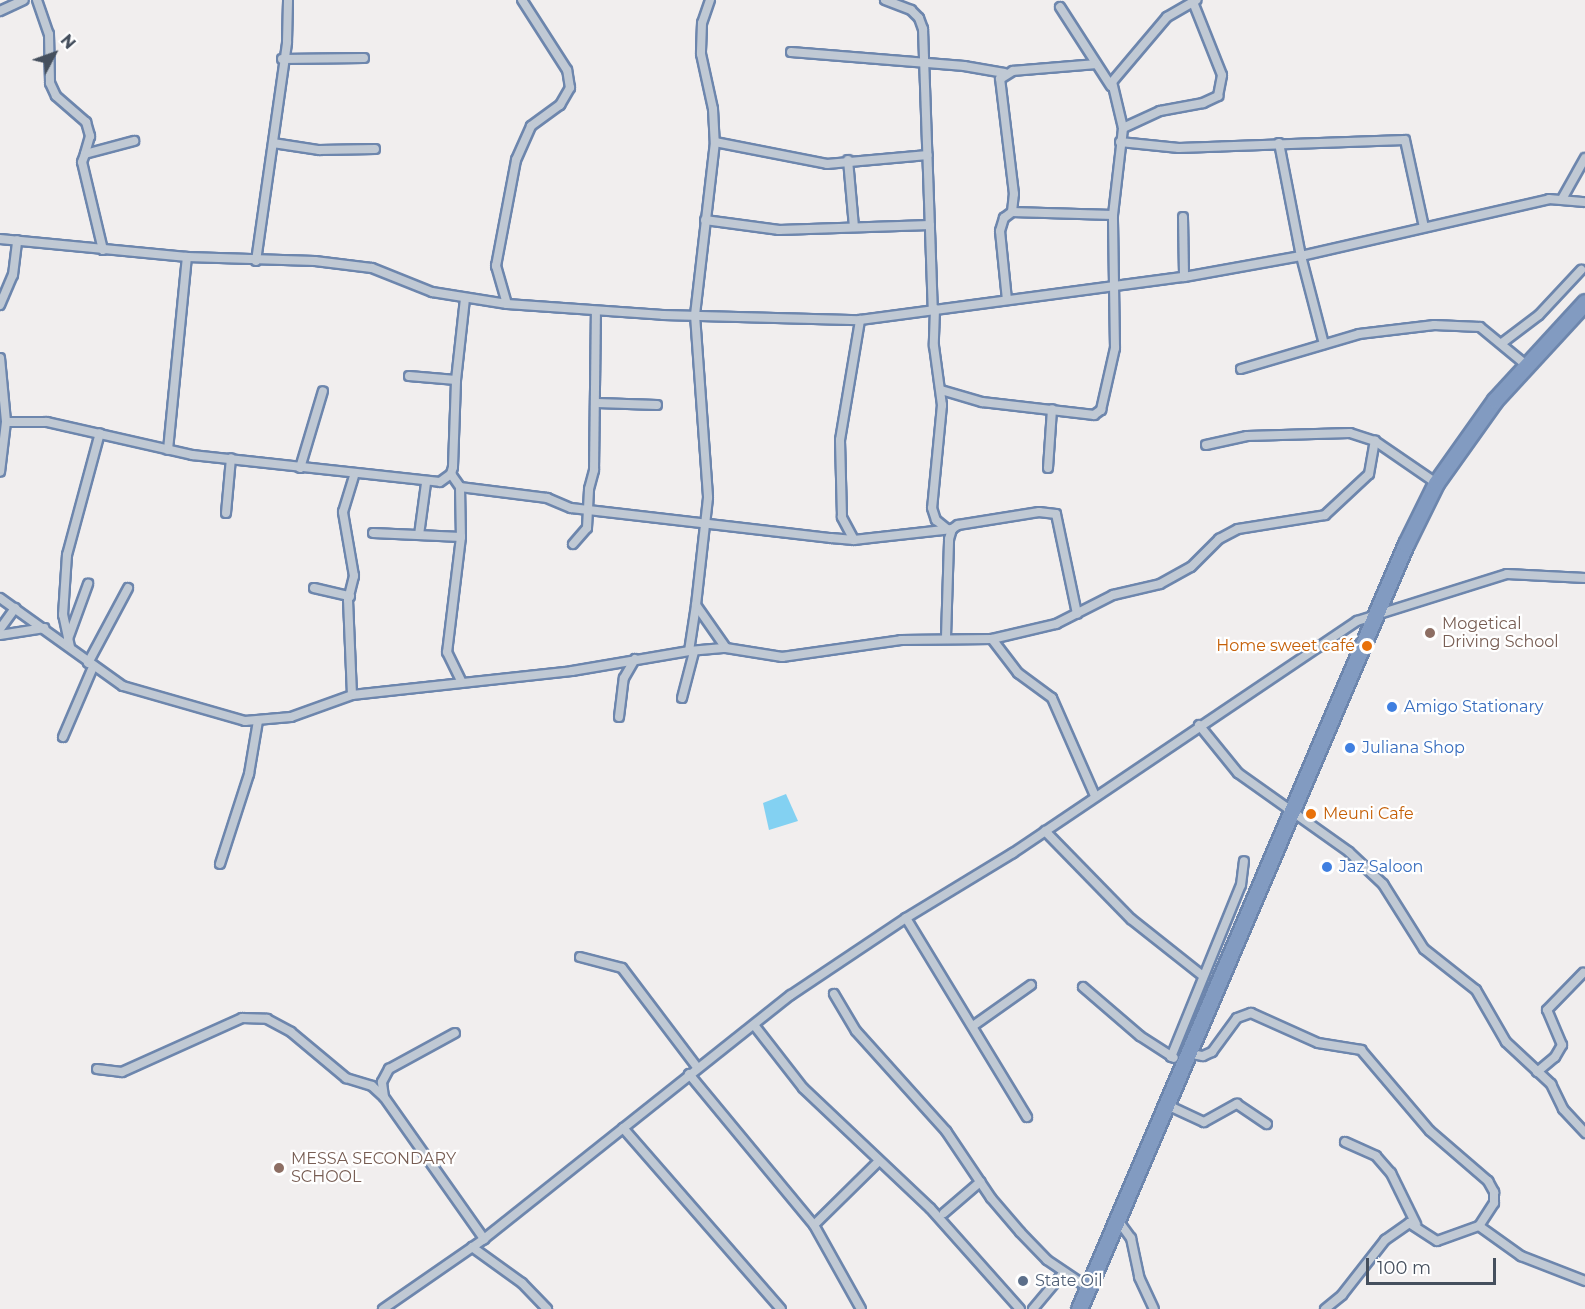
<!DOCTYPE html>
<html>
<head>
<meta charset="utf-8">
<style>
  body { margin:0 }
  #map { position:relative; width:1585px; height:1309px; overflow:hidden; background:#f1eeee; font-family:Montserrat,sans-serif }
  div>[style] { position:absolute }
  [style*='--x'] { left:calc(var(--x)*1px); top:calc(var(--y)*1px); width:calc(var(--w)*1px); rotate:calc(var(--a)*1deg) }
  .water>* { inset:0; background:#83d1f2 }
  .roads { filter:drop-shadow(2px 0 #6d86ad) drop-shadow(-2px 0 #6d86ad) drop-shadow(0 2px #6d86ad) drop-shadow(0 -2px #6d86ad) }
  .street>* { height:8px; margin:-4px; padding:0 4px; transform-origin:4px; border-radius:4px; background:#c0c9d4 }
  .highway>* { height:15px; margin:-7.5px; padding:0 7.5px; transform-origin:7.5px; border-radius:7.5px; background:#829bc1 }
  .dots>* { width:16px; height:16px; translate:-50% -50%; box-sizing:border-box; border:3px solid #fff; border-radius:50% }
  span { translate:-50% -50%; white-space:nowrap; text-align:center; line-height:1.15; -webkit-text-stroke:4.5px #fff; paint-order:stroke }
  .education-label { font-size:16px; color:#785e54 }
  .left { translate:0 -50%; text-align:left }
  .food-label { font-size:16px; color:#c56008 }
  .right { translate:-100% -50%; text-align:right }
  .shop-label { font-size:16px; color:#366cbe }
  .service-label { font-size:16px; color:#4e5e75 }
  .north { position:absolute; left:24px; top:24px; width:60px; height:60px; -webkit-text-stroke:4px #fff; paint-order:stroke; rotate:49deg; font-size:16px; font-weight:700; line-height:24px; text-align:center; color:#454f5d }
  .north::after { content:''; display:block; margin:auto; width:21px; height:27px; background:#454f5d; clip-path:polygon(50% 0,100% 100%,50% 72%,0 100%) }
  .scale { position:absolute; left:1366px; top:1258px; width:130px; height:27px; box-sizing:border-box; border:3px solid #454f5d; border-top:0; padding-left:8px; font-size:18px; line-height:21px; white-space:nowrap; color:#454f5d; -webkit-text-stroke:4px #fff; paint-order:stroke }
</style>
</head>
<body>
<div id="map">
  <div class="water">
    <div style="clip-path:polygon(786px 794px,798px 821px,769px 830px,763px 803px)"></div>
  </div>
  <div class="roads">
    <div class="street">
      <div style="--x:37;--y:0;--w:36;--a:71"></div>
      <div style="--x:49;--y:34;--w:49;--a:88.8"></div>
      <div style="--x:50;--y:83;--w:14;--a:65"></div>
      <div style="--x:56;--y:96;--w:40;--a:41"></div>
      <div style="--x:86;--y:122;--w:15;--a:74"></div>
      <div style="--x:90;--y:136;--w:19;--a:106"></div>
      <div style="--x:710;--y:0;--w:24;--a:109"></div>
      <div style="--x:702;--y:23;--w:31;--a:92"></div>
      <div style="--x:701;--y:54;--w:56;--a:77.7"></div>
      <div style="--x:713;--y:109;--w:33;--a:87"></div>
      <div style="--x:715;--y:142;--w:174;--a:96.6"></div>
      <div style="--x:695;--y:315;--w:183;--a:85.9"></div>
      <div style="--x:708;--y:498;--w:108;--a:96.4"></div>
      <div style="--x:696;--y:605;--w:52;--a:55.1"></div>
      <div style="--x:885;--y:0;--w:28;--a:21"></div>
      <div style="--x:911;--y:10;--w:11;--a:45"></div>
      <div style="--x:919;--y:18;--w:12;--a:70"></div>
      <div style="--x:923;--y:29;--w:281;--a:88"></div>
      <div style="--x:1060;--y:7;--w:94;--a:57.2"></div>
      <div style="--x:0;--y:11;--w:26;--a:-25"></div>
      <div style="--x:791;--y:52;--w:174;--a:4.6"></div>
      <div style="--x:964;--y:66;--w:41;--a:9.9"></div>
      <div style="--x:282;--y:59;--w:82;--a:-0.7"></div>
      <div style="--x:1123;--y:128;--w:41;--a:-24.7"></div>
      <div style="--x:1160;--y:111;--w:44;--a:-10.5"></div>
      <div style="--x:1203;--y:103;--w:17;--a:-25"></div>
      <div style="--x:1218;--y:96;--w:21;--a:-79"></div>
      <div style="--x:1222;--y:75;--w:79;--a:-111.7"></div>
      <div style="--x:715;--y:142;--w:114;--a:11.1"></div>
      <div style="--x:827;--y:164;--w:101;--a:-5.1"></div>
      <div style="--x:1120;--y:142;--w:59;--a:5.8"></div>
      <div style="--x:1179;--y:148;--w:226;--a:-2"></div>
      <div style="--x:1405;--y:140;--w:89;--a:77.7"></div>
      <div style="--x:273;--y:143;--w:47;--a:8.7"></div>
      <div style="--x:319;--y:150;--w:56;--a:-1"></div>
      <div style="--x:1279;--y:143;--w:115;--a:79"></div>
      <div style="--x:1301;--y:256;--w:91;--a:75.4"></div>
      <div style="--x:848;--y:160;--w:67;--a:84.9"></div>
      <div style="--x:1562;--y:199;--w:47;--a:-60.7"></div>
      <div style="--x:1012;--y:212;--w:101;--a:1.7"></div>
      <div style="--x:1183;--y:217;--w:60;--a:89"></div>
      <div style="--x:705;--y:220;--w:75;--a:7.7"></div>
      <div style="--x:779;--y:230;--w:151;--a:-1.9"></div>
      <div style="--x:0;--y:239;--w:188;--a:5.5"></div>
      <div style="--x:187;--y:257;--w:128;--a:1.8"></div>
      <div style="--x:315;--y:261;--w:57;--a:7"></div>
      <div style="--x:372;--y:268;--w:65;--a:21.8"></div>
      <div style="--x:432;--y:292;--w:76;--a:9.1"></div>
      <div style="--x:507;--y:304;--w:156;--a:4"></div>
      <div style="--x:663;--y:315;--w:197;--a:1.5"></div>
      <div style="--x:860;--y:320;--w:327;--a:-7.6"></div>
      <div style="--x:1184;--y:277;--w:119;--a:-10.2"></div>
      <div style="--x:1301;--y:256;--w:254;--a:-12.9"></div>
      <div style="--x:1549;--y:199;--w:36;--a:5"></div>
      <div style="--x:103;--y:250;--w:90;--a:-103.4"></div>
      <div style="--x:82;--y:162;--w:9;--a:-69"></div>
      <div style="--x:85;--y:154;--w:51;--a:-14.9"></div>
      <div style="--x:256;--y:261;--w:221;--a:-81.9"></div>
      <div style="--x:287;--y:42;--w:42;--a:-88.6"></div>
      <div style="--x:1007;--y:300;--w:69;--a:-95.8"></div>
      <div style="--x:1000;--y:231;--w:14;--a:-73"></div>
      <div style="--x:1004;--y:218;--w:10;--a:-37"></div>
      <div style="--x:1012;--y:212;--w:18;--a:-84"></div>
      <div style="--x:1014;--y:194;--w:116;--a:-96.9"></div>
      <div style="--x:1000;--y:79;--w:15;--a:-32"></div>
      <div style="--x:1013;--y:71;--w:83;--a:-4.8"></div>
      <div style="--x:507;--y:304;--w:40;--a:-106"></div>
      <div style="--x:496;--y:266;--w:108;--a:-79.3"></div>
      <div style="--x:516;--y:160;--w:37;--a:-66"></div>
      <div style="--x:531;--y:126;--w:36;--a:-36"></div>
      <div style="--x:560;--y:105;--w:20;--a:-60"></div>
      <div style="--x:570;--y:88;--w:18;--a:-99"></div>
      <div style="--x:567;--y:70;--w:83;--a:-122.7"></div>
      <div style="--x:0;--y:305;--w:33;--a:-67"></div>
      <div style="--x:13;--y:275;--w:35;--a:-83"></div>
      <div style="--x:935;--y:309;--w:37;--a:92"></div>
      <div style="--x:934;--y:346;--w:60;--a:82.3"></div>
      <div style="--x:942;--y:405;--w:103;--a:95.5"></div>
      <div style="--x:932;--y:508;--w:13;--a:72"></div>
      <div style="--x:936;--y:520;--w:14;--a:39"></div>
      <div style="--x:1502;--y:343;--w:46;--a:-37.1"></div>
      <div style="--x:1539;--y:315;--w:62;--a:-47"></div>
      <div style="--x:0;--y:358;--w:64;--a:84.6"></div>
      <div style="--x:6;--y:422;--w:50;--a:96.8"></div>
      <div style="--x:1241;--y:369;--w:123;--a:-16.5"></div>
      <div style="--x:1359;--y:334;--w:76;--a:-6.8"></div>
      <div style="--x:1434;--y:325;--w:46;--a:2.5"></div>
      <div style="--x:1480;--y:327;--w:58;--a:39.4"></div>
      <div style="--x:409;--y:376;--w:47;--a:4.9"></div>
      <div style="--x:941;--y:390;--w:43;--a:16.3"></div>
      <div style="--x:982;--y:402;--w:113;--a:6.6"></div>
      <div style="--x:1094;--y:415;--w:9;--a:-36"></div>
      <div style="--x:1101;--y:410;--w:64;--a:-77.3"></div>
      <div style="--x:1115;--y:348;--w:133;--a:-90.9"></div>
      <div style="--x:1113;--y:215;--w:88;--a:-83.4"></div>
      <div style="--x:1123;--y:128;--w:47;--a:-103.4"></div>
      <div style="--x:1112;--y:82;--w:85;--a:-49.8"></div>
      <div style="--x:1167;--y:17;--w:34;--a:-30"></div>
      <div style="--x:597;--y:403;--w:60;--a:1.9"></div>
      <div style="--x:6;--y:422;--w:41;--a:0"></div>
      <div style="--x:47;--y:422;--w:149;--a:12.8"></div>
      <div style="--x:192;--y:455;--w:249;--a:6.2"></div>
      <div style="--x:440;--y:482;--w:14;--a:-36"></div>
      <div style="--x:451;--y:474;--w:7;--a:-74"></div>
      <div style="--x:453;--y:467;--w:87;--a:-88"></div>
      <div style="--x:456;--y:380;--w:81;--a:-83.7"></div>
      <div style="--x:1206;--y:445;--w:42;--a:-12.4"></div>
      <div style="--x:1247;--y:436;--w:103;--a:-1.7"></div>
      <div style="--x:1350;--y:433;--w:26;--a:18"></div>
      <div style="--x:1375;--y:441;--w:74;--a:34.5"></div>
      <div style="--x:168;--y:450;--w:194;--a:-84.4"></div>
      <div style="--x:300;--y:468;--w:80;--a:-73.4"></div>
      <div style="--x:1048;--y:468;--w:59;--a:-86.1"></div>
      <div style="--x:451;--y:474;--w:16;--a:55"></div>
      <div style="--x:460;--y:487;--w:50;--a:88.9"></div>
      <div style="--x:461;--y:537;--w:116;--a:96.9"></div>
      <div style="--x:447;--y:652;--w:34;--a:64"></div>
      <div style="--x:460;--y:487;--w:88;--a:7.2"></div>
      <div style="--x:547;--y:498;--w:26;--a:23"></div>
      <div style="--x:571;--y:508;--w:262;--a:6.6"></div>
      <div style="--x:831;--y:538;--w:23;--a:5"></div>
      <div style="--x:854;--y:540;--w:99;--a:-6.4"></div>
      <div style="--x:226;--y:513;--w:55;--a:-84.8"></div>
      <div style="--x:373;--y:533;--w:88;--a:2.6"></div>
      <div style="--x:419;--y:535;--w:52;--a:-82.3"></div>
      <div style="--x:854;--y:540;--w:26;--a:-118"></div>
      <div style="--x:842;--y:517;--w:77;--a:-91.5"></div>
      <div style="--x:840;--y:440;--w:122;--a:-80.5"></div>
      <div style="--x:573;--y:544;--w:21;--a:-49"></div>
      <div style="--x:587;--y:528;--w:39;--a:-87"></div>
      <div style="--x:589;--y:489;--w:20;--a:-75"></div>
      <div style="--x:594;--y:470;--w:158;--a:-89.3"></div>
      <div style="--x:314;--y:588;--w:37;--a:13"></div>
      <div style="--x:0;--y:598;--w:151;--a:35.6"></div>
      <div style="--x:123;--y:686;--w:127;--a:16"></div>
      <div style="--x:245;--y:721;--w:46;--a:-5"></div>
      <div style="--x:291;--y:717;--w:65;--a:-19.8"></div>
      <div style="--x:352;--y:695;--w:221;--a:-6.2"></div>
      <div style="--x:572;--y:671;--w:119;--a:-9.7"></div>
      <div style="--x:689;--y:651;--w:37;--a:-5"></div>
      <div style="--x:726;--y:648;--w:57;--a:9.1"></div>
      <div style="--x:782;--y:657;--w:120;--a:-8.1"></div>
      <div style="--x:901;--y:640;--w:91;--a:-0.6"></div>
      <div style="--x:992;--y:639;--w:43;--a:52.6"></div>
      <div style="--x:1018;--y:673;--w:42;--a:36.3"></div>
      <div style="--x:1052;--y:698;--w:107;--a:66.3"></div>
      <div style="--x:0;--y:629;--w:26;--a:-54"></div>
      <div style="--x:0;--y:635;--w:45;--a:-9"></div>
      <div style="--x:946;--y:637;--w:98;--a:-88.2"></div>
      <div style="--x:949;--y:539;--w:10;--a:-73"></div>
      <div style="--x:952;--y:529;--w:7;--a:-34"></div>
      <div style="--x:958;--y:525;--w:82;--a:-9.1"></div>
      <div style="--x:1039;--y:512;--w:17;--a:7"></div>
      <div style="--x:1056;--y:514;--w:102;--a:78.1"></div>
      <div style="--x:68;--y:639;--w:59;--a:-70"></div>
      <div style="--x:992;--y:639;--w:66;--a:-13.2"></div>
      <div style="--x:1056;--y:624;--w:64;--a:-27"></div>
      <div style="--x:1113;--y:595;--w:48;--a:-13.2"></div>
      <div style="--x:1160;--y:584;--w:35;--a:-29"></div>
      <div style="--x:1191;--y:567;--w:40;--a:-45"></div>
      <div style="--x:1219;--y:539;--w:21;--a:-28"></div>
      <div style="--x:1238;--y:529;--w:88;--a:-9.1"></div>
      <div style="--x:1325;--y:515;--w:60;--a:-43"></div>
      <div style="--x:1369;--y:474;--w:34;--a:-80"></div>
      <div style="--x:70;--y:647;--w:33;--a:-102"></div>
      <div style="--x:63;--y:615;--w:60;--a:-86.2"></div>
      <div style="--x:67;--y:555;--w:126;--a:-74.9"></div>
      <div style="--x:689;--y:651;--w:47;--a:-81.3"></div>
      <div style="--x:88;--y:663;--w:85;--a:-61.9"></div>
      <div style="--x:352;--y:695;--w:95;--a:-92.4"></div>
      <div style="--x:348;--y:600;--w:25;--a:-76"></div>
      <div style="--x:354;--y:576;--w:65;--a:-99.8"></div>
      <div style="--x:343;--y:512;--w:38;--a:-73"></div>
      <div style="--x:682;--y:698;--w:48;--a:-75.4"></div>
      <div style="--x:619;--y:717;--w:39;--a:-83"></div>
      <div style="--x:624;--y:678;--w:22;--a:-60"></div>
      <div style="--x:1199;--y:725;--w:62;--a:50.9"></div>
      <div style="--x:1238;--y:773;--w:136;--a:35.4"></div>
      <div style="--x:1349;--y:852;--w:47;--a:43.3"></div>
      <div style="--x:1383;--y:884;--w:77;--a:57.8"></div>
      <div style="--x:1424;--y:949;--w:66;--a:38.3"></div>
      <div style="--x:1476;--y:990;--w:60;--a:60"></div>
      <div style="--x:1506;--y:1042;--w:62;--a:43"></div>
      <div style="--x:1551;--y:1084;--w:28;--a:64"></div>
      <div style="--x:1563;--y:1109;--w:33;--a:47"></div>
      <div style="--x:63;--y:737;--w:76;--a:-66.8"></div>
      <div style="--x:1045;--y:831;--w:123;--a:45.7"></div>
      <div style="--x:1131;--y:919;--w:92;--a:38.4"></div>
      <div style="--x:220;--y:864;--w:95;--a:-72.1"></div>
      <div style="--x:249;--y:774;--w:54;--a:-80.4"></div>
      <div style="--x:906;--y:918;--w:233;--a:58.7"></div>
      <div style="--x:580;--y:957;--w:43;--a:14.7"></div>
      <div style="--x:622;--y:968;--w:124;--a:52.9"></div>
      <div style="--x:1083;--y:987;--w:75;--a:40.7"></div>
      <div style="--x:1140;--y:1036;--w:40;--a:32.9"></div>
      <div style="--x:834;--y:994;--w:43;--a:59.3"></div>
      <div style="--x:856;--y:1031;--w:135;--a:48"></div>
      <div style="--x:946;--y:1131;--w:81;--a:56.1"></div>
      <div style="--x:991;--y:1198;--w:45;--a:49.5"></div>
      <div style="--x:1020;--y:1232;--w:39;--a:46"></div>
      <div style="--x:1047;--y:1260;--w:48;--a:34"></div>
      <div style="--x:754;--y:1025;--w:80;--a:52.1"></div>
      <div style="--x:803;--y:1088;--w:175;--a:43.4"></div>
      <div style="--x:930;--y:1208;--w:135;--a:48.3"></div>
      <div style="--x:973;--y:1026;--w:71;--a:-35.3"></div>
      <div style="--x:1187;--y:1053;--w:16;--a:11"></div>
      <div style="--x:1203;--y:1056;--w:10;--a:-24"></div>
      <div style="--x:1212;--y:1052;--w:42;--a:-53.7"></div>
      <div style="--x:1237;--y:1018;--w:15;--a:-20"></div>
      <div style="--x:1251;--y:1013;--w:73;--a:24.1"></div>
      <div style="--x:1318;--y:1043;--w:44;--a:9.2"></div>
      <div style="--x:1361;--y:1050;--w:106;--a:49.6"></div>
      <div style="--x:1430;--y:1131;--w:77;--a:40.8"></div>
      <div style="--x:1488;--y:1181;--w:13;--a:61"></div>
      <div style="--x:1494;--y:1192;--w:11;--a:90"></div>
      <div style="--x:1494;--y:1203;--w:27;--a:123"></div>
      <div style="--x:1171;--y:1057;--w:186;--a:-67.9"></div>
      <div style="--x:1241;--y:885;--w:24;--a:-83"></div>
      <div style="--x:97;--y:1069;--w:25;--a:7"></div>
      <div style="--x:122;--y:1072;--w:132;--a:-24.2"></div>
      <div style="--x:242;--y:1018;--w:25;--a:2"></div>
      <div style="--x:267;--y:1019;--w:27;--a:28"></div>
      <div style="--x:291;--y:1032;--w:72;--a:39.9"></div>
      <div style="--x:346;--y:1078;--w:27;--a:17"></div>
      <div style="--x:372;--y:1086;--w:16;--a:43"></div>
      <div style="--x:384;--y:1097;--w:174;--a:54.8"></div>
      <div style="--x:1537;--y:1072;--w:23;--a:-40"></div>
      <div style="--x:1555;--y:1057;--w:14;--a:-60"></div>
      <div style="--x:1562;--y:1045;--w:38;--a:-113"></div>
      <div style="--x:1547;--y:1010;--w:52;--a:-45.8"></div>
      <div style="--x:689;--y:1074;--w:196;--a:50.4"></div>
      <div style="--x:814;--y:1225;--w:96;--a:60.8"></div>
      <div style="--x:384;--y:1097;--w:15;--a:-98"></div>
      <div style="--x:382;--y:1082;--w:15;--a:-62"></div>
      <div style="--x:389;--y:1069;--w:75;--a:-28.6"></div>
      <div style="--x:1165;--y:1104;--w:43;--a:24.8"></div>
      <div style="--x:1204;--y:1122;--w:38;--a:-29"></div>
      <div style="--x:1237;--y:1104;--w:36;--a:34"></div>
      <div style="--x:623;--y:1128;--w:240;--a:48.9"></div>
      <div style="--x:1345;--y:1142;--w:34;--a:24"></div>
      <div style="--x:1376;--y:1156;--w:23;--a:49"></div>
      <div style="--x:1391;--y:1173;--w:57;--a:63.9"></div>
      <div style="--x:944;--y:1213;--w:48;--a:-40.7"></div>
      <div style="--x:1117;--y:1219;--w:24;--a:54"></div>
      <div style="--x:1131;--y:1238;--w:40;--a:78"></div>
      <div style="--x:1139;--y:1277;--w:35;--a:65"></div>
      <div style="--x:814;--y:1225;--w:91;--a:-44.6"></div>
      <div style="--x:472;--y:1247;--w:62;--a:35.8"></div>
      <div style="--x:522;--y:1283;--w:36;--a:46"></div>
      <div style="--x:383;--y:1309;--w:123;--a:-34.7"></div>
      <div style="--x:484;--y:1239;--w:392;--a:-38.5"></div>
      <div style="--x:791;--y:995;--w:138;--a:-33.8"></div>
      <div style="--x:906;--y:918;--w:125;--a:-31.3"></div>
      <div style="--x:1013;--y:853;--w:415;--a:-34"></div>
      <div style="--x:1357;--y:621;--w:157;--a:-17.4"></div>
      <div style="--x:1507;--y:574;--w:78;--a:2.9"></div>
      <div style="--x:1033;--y:1309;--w:48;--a:-50"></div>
      <div style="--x:1325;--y:1309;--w:22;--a:-39"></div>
      <div style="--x:1342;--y:1295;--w:70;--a:-52"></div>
      <div style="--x:1385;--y:1240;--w:29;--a:-35"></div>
      <div style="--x:1409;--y:1223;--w:33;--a:33"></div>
      <div style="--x:1437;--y:1241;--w:45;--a:-19.7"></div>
      <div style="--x:1479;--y:1226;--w:52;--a:35.5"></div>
      <div style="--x:1521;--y:1256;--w:69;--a:21.3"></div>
    </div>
    <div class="highway">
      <div style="--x:1079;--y:1309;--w:832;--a:-66.86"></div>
      <div style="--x:1406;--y:544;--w:68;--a:-63.8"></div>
      <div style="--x:1436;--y:483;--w:102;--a:-54.6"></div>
      <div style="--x:1495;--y:400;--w:133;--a:-47.4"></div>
    </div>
  </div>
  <div class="dots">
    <div style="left:1430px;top:633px;background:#8d6e63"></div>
    <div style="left:1367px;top:646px;background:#e8710a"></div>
    <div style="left:1392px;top:707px;background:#3f7fe0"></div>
    <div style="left:1350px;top:748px;background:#3f7fe0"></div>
    <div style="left:1311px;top:814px;background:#e8710a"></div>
    <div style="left:1327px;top:867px;background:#3f7fe0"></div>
    <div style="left:279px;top:1168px;background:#8d6e63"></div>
    <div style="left:1023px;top:1281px;background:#5c6f8a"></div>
  </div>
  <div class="education-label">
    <span class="left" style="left:1442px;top:633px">Mogetical<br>Driving School</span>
    <span class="left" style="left:291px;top:1168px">MESSA SECONDARY<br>SCHOOL</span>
  </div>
  <div class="food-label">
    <span class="right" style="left:1355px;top:646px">Home sweet café</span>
    <span class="left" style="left:1323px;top:814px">Meuni Cafe</span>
  </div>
  <div class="shop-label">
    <span class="left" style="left:1404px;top:707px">Amigo Stationary</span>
    <span class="left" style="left:1362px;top:748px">Juliana Shop</span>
    <span class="left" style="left:1339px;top:867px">Jaz Saloon</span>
  </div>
  <div class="service-label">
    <span class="left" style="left:1035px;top:1281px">State Oil</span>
  </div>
  <div class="north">N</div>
  <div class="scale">100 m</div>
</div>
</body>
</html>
